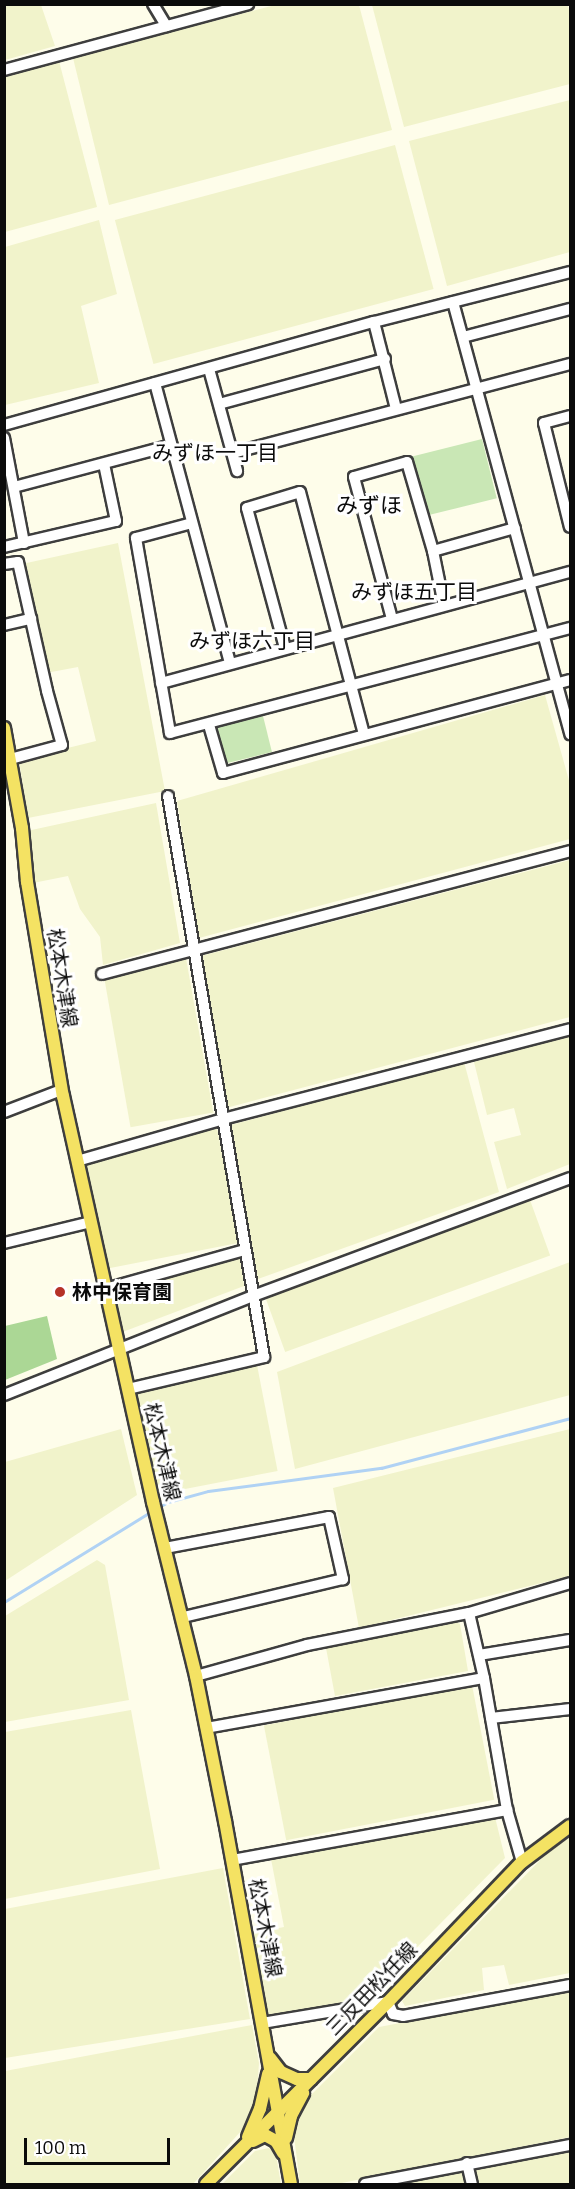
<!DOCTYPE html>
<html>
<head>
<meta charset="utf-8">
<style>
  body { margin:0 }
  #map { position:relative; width:575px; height:2189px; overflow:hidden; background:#fefdea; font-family:Bitter,"Noto Sans JP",serif }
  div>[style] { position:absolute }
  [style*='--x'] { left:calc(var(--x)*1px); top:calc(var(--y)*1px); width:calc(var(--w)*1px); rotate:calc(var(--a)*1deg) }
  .farmland>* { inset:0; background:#f1f3cb; transform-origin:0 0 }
  .green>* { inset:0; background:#c9e7b5; transform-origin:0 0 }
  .forest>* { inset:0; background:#abd795 }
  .stream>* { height:3px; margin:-1.5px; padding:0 1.5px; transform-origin:1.5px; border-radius:1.5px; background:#b0d2f4 }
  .roads { filter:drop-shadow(2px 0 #3e3e3e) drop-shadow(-2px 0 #3e3e3e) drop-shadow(0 2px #3e3e3e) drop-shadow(0 -2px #3e3e3e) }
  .minor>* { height:10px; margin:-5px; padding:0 5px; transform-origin:5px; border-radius:5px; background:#fff }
  .major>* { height:12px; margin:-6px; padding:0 6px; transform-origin:6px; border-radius:6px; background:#f4e263 }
  .dots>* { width:16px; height:16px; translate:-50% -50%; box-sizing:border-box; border:3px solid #fff; border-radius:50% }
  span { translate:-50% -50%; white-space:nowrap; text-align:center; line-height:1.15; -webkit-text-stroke:6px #fff; paint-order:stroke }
  .street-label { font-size:20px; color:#0b0b0b }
  .poi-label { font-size:20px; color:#0b0b0b; font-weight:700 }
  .left { translate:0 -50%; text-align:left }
  .neighbourhood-label { font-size:21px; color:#0b0b0b }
  .quarter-label { font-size:22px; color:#0b0b0b }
  .frame { position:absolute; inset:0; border:6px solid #0b0b0b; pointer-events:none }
  .scale { position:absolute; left:24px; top:2138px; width:146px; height:27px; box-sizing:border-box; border:3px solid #0b0b0b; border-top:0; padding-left:8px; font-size:18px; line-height:21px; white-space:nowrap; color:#0b0b0b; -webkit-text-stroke:4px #fff; paint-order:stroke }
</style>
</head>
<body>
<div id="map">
  <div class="farmland">
    <div style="clip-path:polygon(5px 4px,41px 5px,55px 46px,5px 60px)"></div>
    <div style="clip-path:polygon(279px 4px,359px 5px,392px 130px,109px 205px,73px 58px)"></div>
    <div style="clip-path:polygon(372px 5px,568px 5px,570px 15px,570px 84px,404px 127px)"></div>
    <div style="clip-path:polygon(59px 61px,97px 207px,5px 232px,5px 76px)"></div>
    <div style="clip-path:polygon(570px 100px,570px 252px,447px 286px,409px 141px)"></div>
    <div style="left:395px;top:145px;width:149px;height:290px;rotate:75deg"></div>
    <div style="clip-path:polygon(99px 220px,117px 294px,81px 306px,99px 383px,5px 405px,5px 247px)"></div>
    <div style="clip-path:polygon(118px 543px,165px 791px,28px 818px,19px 760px,96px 741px,78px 667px,46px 673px,22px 564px)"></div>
    <div style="clip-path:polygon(545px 695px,570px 784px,570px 839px,199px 938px,177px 801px)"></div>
    <div style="clip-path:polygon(156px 803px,180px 943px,103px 965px,100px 937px,80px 909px,68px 876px,33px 883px,27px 831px)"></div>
    <div style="clip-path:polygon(570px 860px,570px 1017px,226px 1108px,201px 956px)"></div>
    <div style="left:186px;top:958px;width:157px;height:84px;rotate:80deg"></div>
    <div style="clip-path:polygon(570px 1035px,570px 1164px,507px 1189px,494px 1142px,521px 1135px,514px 1108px,487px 1115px,474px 1062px)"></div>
    <div style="clip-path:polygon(464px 1062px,499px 1192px,258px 1279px,231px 1125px)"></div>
    <div style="left:217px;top:1128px;width:117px;height:138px;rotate:79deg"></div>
    <div style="left:530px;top:1200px;width:59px;height:282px;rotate:70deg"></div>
    <div style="clip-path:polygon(240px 1256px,244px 1286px,120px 1333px,109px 1291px)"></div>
    <div style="clip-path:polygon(570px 1262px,570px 1395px,295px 1469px,277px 1372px)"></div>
    <div style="left:257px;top:1365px;width:108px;height:126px;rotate:79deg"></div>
    <div style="clip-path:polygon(121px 1429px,137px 1495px,5px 1581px,5px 1462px)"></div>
    <div style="clip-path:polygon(570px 1429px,570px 1576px,359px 1628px,333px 1488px)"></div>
    <div style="clip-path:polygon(97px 1560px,105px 1565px,129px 1700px,5px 1722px,5px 1616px)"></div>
    <div style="clip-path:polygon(449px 1619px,460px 1624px,468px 1671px,335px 1696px,326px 1648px)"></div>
    <div style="left:472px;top:1685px;width:117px;height:212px;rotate:79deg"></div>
    <div style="clip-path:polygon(131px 1710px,160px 1869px,5px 1899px,5px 1732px)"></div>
    <div style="clip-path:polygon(495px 1817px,505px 1858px,367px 1998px,268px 2016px,253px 1933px,284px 1927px,271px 1859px)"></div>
    <div style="clip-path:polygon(570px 1836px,570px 1973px,509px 1985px,504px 1965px,482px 1968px,484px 1990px,405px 2006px,402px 2001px,554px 1846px)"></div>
    <div style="clip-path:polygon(223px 1868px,250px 2019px,5px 2058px,5px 1909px)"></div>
    <div style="clip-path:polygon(570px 1991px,570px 2137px,337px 2184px,300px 2184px,294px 2136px,303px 2103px,379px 2027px)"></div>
    <div style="clip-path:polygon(252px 2025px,259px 2063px,257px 2091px,251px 2113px,242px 2130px,193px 2184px,5px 2184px,5px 2071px)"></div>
    <div style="clip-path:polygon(269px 2148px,276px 2155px,281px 2184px,222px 2184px,255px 2151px)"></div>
    <div style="clip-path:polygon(570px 2150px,570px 2184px,479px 2184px,475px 2167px)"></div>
    <div style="clip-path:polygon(463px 2168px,466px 2184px,385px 2184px)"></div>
  </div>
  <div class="green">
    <div style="left:482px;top:439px;width:61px;height:72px;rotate:76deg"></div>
    <div style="left:263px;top:716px;width:37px;height:49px;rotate:76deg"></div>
  </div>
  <div class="forest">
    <div style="clip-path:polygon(47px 1316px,57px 1359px,5px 1380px,5px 1326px)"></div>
  </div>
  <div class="stream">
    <div style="--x:157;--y:1508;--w:13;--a:-29"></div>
    <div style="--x:168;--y:1502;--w:41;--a:-15.4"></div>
    <div style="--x:208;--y:1491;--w:175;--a:-7.6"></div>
    <div style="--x:381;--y:1468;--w:196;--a:-14.8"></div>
    <div style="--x:4;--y:1602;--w:174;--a:-31.6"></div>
  </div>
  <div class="roads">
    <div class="minor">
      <div style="--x:153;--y:4;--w:26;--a:59"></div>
      <div style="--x:4;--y:70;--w:253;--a:-15.1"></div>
      <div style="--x:453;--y:302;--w:448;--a:74.8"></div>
      <div style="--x:374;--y:322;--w:90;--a:75.8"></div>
      <div style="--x:463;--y:337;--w:111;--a:-14.7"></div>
      <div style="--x:209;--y:369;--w:106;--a:74.6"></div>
      <div style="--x:155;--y:383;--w:290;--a:75"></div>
      <div style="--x:219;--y:404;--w:172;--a:-15.2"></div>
      <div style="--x:570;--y:416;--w:27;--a:165"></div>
      <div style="--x:544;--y:423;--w:107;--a:76"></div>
      <div style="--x:4;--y:425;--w:384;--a:-15.6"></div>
      <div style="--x:374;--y:322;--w:202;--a:-14.3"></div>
      <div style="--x:4;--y:438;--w:107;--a:79.2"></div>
      <div style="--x:233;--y:453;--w:349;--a:-14.8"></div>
      <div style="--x:14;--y:487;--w:163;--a:-14.9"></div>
      <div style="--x:192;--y:523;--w:58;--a:165"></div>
      <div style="--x:136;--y:538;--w:198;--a:80.1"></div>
      <div style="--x:170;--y:733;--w:414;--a:-14.7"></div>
      <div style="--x:4;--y:547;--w:115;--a:-13.1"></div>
      <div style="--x:116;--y:521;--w:58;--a:-101.9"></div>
      <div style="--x:433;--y:551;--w:85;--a:-15.7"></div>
      <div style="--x:4;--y:564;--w:14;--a:-8"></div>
      <div style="--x:18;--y:562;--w:132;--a:77.3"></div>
      <div style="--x:47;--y:691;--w:56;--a:74.5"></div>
      <div style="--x:62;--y:745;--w:54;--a:164.9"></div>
      <div style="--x:392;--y:619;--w:147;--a:-105"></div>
      <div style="--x:354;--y:477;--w:55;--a:-15.8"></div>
      <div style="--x:407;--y:462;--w:93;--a:73.7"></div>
      <div style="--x:433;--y:551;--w:55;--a:78.5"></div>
      <div style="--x:4;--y:625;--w:28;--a:-13"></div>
      <div style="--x:285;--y:648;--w:145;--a:-105.2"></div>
      <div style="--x:247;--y:508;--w:55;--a:-16.8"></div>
      <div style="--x:300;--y:492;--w:251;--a:75.2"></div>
      <div style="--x:161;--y:683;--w:424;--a:-15.2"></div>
      <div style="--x:209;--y:725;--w:50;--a:73.7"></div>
      <div style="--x:223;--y:773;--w:359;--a:-15"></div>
      <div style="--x:102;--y:974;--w:484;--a:-14.7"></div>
      <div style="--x:4;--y:1112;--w:61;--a:-21.1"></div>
      <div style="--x:77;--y:1161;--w:152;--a:-16"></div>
      <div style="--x:223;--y:1119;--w:358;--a:-14.5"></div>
      <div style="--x:4;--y:1243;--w:89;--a:-13.6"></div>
      <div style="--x:105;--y:1289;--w:145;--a:-15.6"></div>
      <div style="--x:128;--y:1389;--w:140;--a:-13.2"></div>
      <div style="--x:264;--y:1357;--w:569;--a:-99.71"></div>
      <div style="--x:4;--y:1395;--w:268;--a:-21.7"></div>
      <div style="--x:253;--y:1296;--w:338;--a:-20.4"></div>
      <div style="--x:165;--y:1548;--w:167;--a:-10.7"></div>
      <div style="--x:329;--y:1517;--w:64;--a:77.3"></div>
      <div style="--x:343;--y:1579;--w:164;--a:166.6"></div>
      <div style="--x:469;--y:1613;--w:105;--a:-16.5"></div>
      <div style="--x:479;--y:1655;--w:92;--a:-9.4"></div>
      <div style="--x:196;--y:1676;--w:115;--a:-15.6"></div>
      <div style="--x:307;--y:1645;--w:165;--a:-11.2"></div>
      <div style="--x:469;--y:1613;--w:67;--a:77"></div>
      <div style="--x:484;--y:1678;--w:134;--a:80.1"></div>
      <div style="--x:507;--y:1810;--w:54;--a:73.9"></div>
      <div style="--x:491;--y:1718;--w:80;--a:-6.5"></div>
      <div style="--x:206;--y:1728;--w:282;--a:-10.2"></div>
      <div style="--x:232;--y:1860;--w:280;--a:-10.3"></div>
      <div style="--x:262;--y:2023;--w:128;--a:-9.5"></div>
      <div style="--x:388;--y:2002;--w:13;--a:67"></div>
      <div style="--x:393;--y:2014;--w:10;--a:11"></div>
      <div style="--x:403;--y:2016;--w:170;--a:-10.5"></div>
      <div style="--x:467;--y:2163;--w:22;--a:77"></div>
      <div style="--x:365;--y:2184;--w:209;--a:-10.8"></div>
    </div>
    <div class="major">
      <div style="--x:4;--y:728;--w:102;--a:79.8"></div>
      <div style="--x:22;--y:828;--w:54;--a:84.7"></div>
      <div style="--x:27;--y:882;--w:217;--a:80.5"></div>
      <div style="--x:63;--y:1096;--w:416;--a:77.5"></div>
      <div style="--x:153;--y:1502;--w:179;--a:76.1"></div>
      <div style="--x:196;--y:1676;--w:148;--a:78.7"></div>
      <div style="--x:225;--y:1821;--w:369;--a:79.7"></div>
      <div style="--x:270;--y:2058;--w:18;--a:52"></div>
      <div style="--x:281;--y:2072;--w:17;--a:24"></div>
      <div style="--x:297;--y:2079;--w:14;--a:0"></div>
      <div style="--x:248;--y:2137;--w:30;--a:-67"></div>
      <div style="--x:260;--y:2109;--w:36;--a:-77"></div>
      <div style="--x:286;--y:2138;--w:23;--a:-77"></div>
      <div style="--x:291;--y:2116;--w:26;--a:-62"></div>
      <div style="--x:253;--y:2141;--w:13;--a:-27"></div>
      <div style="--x:265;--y:2135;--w:13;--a:29"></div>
      <div style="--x:276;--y:2141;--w:14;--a:60"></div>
      <div style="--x:206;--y:2184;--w:257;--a:-45"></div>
      <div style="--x:388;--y:2002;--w:194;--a:-46.3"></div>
      <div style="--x:522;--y:1862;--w:60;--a:-36.9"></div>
    </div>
  </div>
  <div class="dots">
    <div style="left:60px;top:1292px;background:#b63228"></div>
  </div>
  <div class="street-label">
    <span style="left:62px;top:978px;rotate:81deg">松本木津線</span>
    <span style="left:162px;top:1452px;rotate:77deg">松本木津線</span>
    <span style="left:265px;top:1928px;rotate:79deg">松本木津線</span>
    <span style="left:372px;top:1989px;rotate:-46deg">三反田松任線</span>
  </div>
  <div class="poi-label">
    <span class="left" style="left:72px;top:1292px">林中保育園</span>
  </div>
  <div class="neighbourhood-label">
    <span style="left:215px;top:453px">みずほ一丁目</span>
    <span style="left:414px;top:592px">みずほ五丁目</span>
    <span style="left:252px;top:641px">みずほ六丁目</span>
  </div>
  <div class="quarter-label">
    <span style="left:369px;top:506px">みずほ</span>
  </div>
  <div class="frame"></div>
  <div class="scale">100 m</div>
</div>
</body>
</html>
